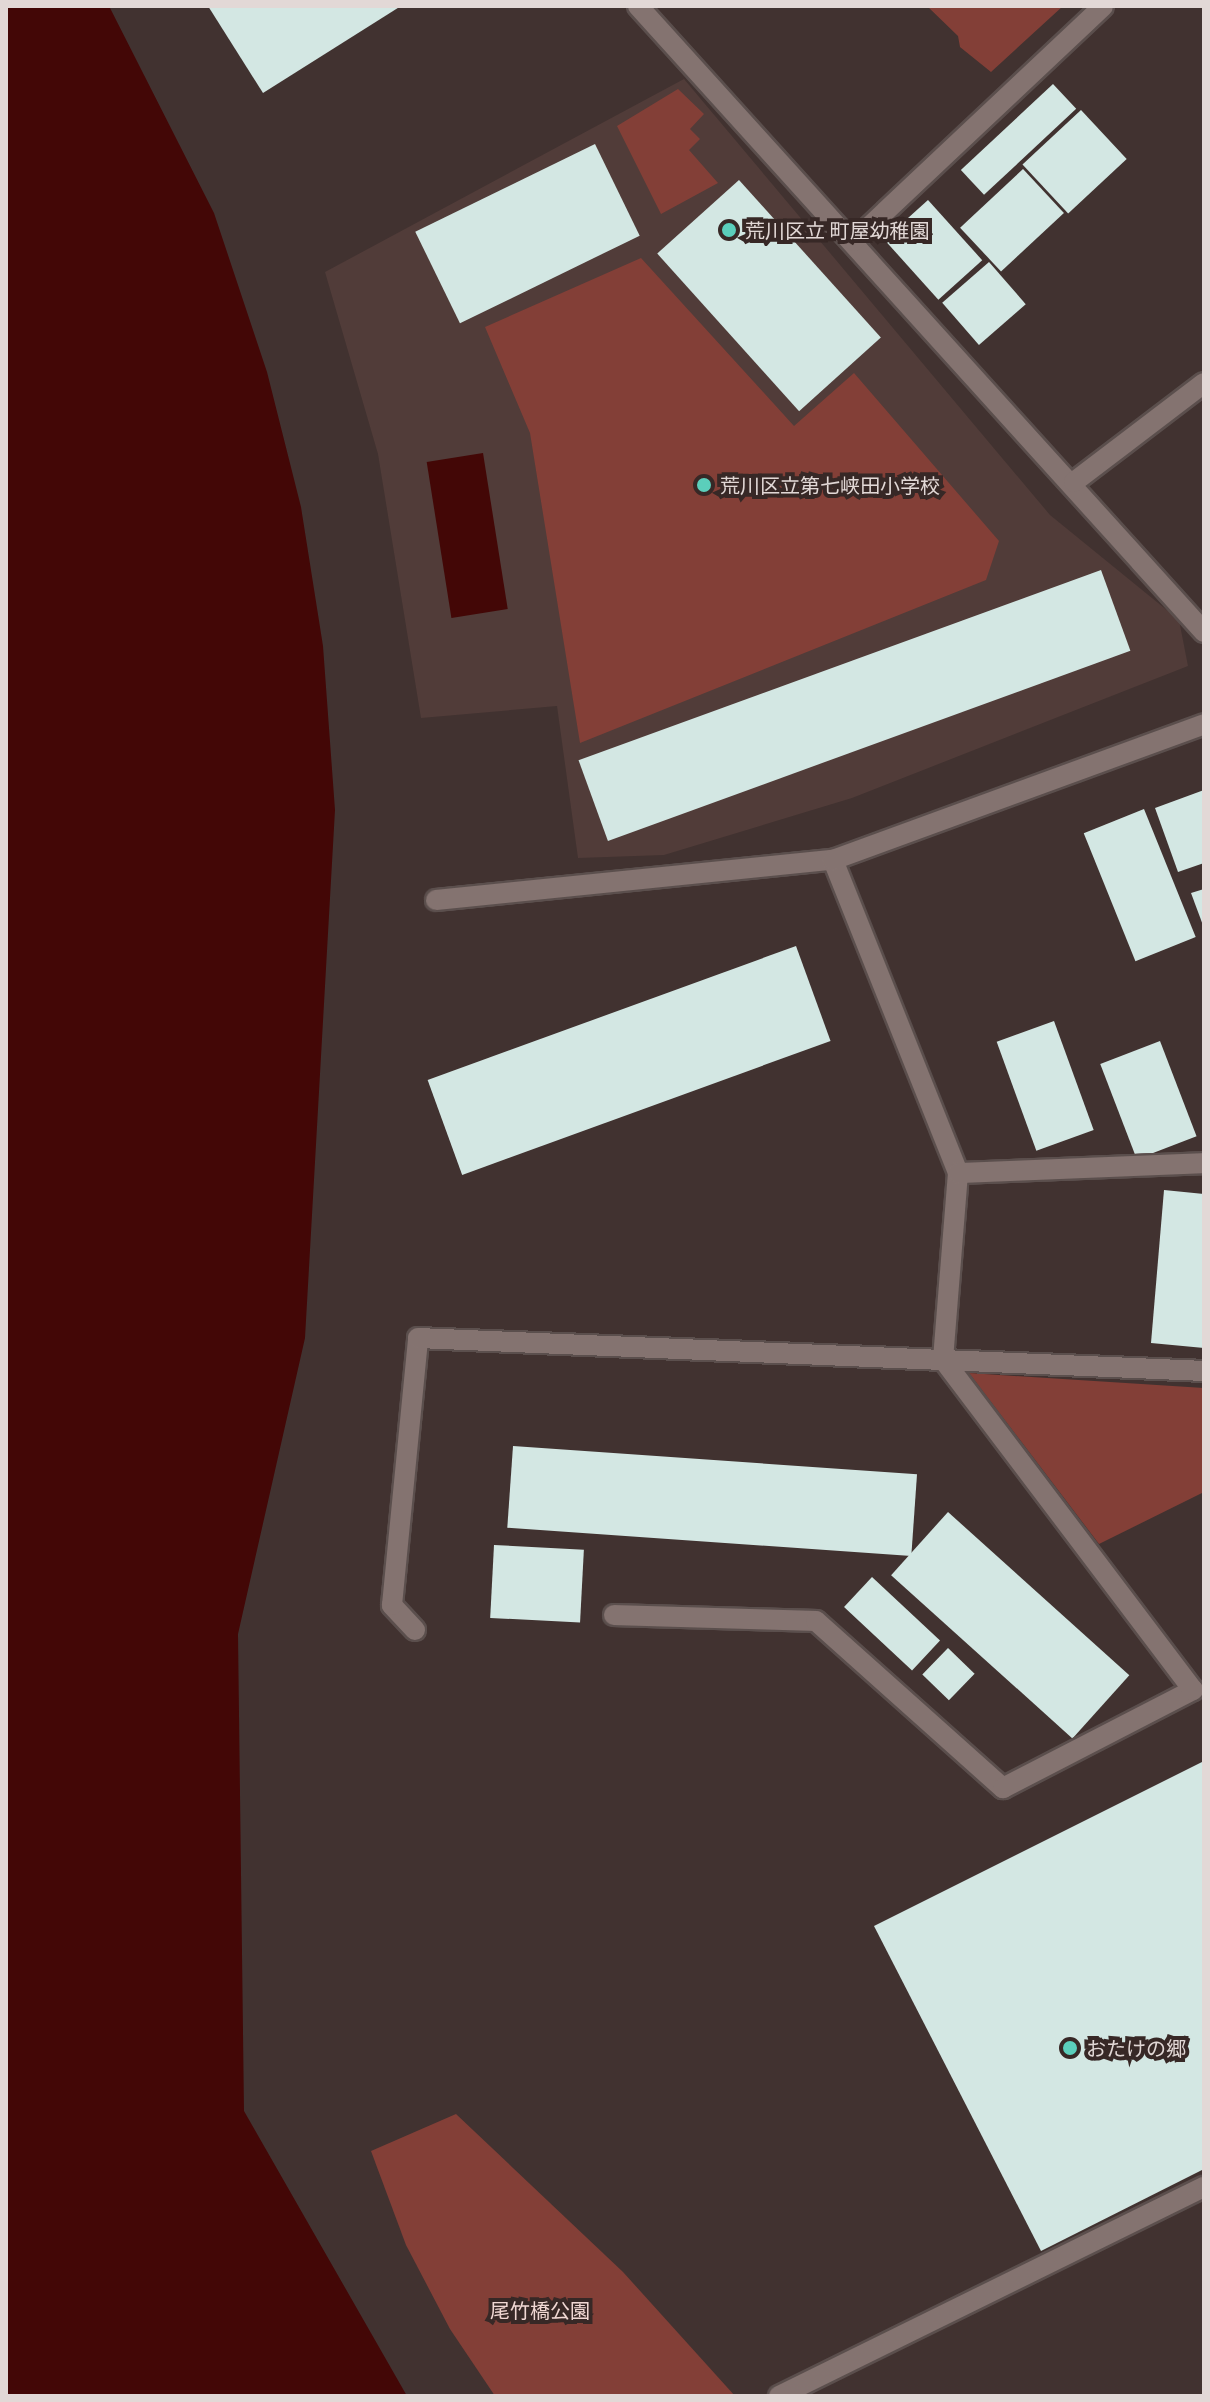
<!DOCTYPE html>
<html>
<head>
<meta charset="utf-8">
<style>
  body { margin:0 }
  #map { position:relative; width:1210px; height:2402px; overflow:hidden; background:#413230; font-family:"Titillium Web","Noto Sans JP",sans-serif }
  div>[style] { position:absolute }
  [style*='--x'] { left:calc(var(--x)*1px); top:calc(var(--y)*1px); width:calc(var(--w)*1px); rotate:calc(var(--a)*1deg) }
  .built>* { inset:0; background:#513c39 }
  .green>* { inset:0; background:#833f37 }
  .water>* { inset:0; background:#430706; transform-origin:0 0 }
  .building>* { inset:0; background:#d3e7e3; transform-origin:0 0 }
  .roads { filter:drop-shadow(2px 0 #5b4f4d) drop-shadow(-2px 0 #5b4f4d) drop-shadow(0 2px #5b4f4d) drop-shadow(0 -2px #5b4f4d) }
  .service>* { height:20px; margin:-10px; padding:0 10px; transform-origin:10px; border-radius:10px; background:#847370 }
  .minor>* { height:20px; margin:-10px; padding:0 10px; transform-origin:10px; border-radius:10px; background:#847370 }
  .tertiary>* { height:20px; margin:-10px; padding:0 10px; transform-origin:10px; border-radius:10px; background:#847370 }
  .dots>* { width:22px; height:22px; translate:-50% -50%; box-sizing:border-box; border:4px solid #372826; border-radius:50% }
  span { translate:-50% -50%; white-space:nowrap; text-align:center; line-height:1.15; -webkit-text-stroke:8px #372826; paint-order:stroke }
  .poi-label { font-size:20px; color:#e2d8d6 }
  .left { translate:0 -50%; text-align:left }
  .park-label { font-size:20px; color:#f0d7d3 }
  .frame { position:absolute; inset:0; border:8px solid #e2d8d6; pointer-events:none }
</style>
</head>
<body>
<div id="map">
  <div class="built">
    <div style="clip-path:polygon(684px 79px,1050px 515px,1179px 620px,1188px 666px,852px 798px,664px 855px,578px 858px,557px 706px,421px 718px,378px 454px,325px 272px)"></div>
  </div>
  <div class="green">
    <div style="clip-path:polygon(927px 6px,1063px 6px,991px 72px,960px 47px,958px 36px)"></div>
    <div style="clip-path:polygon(678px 89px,704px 114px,690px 129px,700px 139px,689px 150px,718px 183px,661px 214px,617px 126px)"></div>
    <div style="clip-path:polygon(641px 258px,794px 426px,854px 373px,999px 541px,986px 580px,580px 743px,530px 433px,485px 327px)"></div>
    <div style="clip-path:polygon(969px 1373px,1204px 1388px,1204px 1492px,1099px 1544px)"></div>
    <div style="clip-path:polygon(456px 2114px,623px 2272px,735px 2396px,495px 2396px,450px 2329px,406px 2245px,371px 2151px)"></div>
  </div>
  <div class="water">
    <div style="clip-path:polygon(6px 6px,109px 6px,214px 213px,267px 372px,301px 507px,323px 646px,335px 810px,305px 1338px,238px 1634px,244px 2111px,407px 2396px,6px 2396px)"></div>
    <div style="left:483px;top:453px;width:158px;height:57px;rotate:81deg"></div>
  </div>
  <div class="building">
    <div style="clip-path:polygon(208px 6px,401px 6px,263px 93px)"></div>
    <div style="left:1053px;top:84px;width:34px;height:126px;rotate:47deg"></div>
    <div style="left:1081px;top:110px;width:67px;height:80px;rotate:47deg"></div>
    <div style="left:595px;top:144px;width:102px;height:200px;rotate:64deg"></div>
    <div style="left:1023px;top:169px;width:60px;height:86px;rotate:47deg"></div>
    <div style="left:739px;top:180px;width:212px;height:110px;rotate:48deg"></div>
    <div style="left:928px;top:200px;width:81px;height:59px;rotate:48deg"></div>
    <div style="left:989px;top:262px;width:56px;height:62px;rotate:49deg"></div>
    <div style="left:1101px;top:570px;width:86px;height:556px;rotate:70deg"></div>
    <div style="clip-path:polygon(1204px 790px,1204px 863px,1178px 872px,1155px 808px)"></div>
    <div style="left:1144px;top:809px;width:138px;height:65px;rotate:68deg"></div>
    <div style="clip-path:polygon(1204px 889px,1204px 928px,1191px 893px)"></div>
    <div style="left:796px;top:946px;width:101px;height:392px;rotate:70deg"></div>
    <div style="left:1054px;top:1021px;width:116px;height:61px;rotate:70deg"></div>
    <div style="left:1160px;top:1041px;width:102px;height:64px;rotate:69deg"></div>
    <div style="clip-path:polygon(1164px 1190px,1204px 1194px,1204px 1348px,1151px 1343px)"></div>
    <div style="left:513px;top:1446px;width:405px;height:82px;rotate:4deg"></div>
    <div style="left:948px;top:1512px;width:244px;height:85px;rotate:42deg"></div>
    <div style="left:494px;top:1545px;width:90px;height:73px;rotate:3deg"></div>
    <div style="left:872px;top:1577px;width:93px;height:41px;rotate:43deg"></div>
    <div style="left:948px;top:1648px;width:37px;height:37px;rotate:44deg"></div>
    <div style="clip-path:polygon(1204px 1761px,1204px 2169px,1041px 2251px,874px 1926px)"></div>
  </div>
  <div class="roads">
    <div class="service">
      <div style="--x:614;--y:1615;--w:202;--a:1.7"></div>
      <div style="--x:816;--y:1621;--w:251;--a:41.8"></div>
      <div style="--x:1003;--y:1788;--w:214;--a:-27.3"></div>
      <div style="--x:1193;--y:1690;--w:414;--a:-127.1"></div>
      <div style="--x:415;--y:1630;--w:34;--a:-133"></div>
      <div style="--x:392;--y:1605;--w:268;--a:-84.4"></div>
    </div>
    <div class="minor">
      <div style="--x:638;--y:6;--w:844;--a:47.88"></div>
      <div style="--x:854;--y:241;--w:342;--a:-43.3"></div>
      <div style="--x:1074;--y:482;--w:163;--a:-37.3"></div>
      <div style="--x:436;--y:900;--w:399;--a:-5.8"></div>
      <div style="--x:833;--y:860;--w:337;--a:68.2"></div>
      <div style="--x:958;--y:1173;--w:188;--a:94.6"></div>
      <div style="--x:958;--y:1173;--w:246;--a:-2.3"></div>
      <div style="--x:418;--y:1338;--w:787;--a:2.4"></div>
      <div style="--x:779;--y:2396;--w:474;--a:-26.2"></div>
    </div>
    <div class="tertiary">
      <div style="--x:833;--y:860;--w:395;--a:-20.1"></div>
    </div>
  </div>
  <div class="dots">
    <div style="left:729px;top:230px;background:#5bcebb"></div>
    <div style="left:704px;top:485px;background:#5bcebb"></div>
    <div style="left:1070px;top:2048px;background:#5bcebb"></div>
  </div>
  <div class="poi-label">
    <span class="left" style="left:745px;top:230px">荒川区立 町屋幼稚園</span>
    <span class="left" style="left:720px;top:485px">荒川区立第七峡田小学校</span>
    <span class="left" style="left:1086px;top:2048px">おたけの郷</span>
  </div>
  <div class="park-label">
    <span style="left:540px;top:2310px">尾竹橋公園</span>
  </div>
  <div class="frame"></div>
</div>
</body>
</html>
